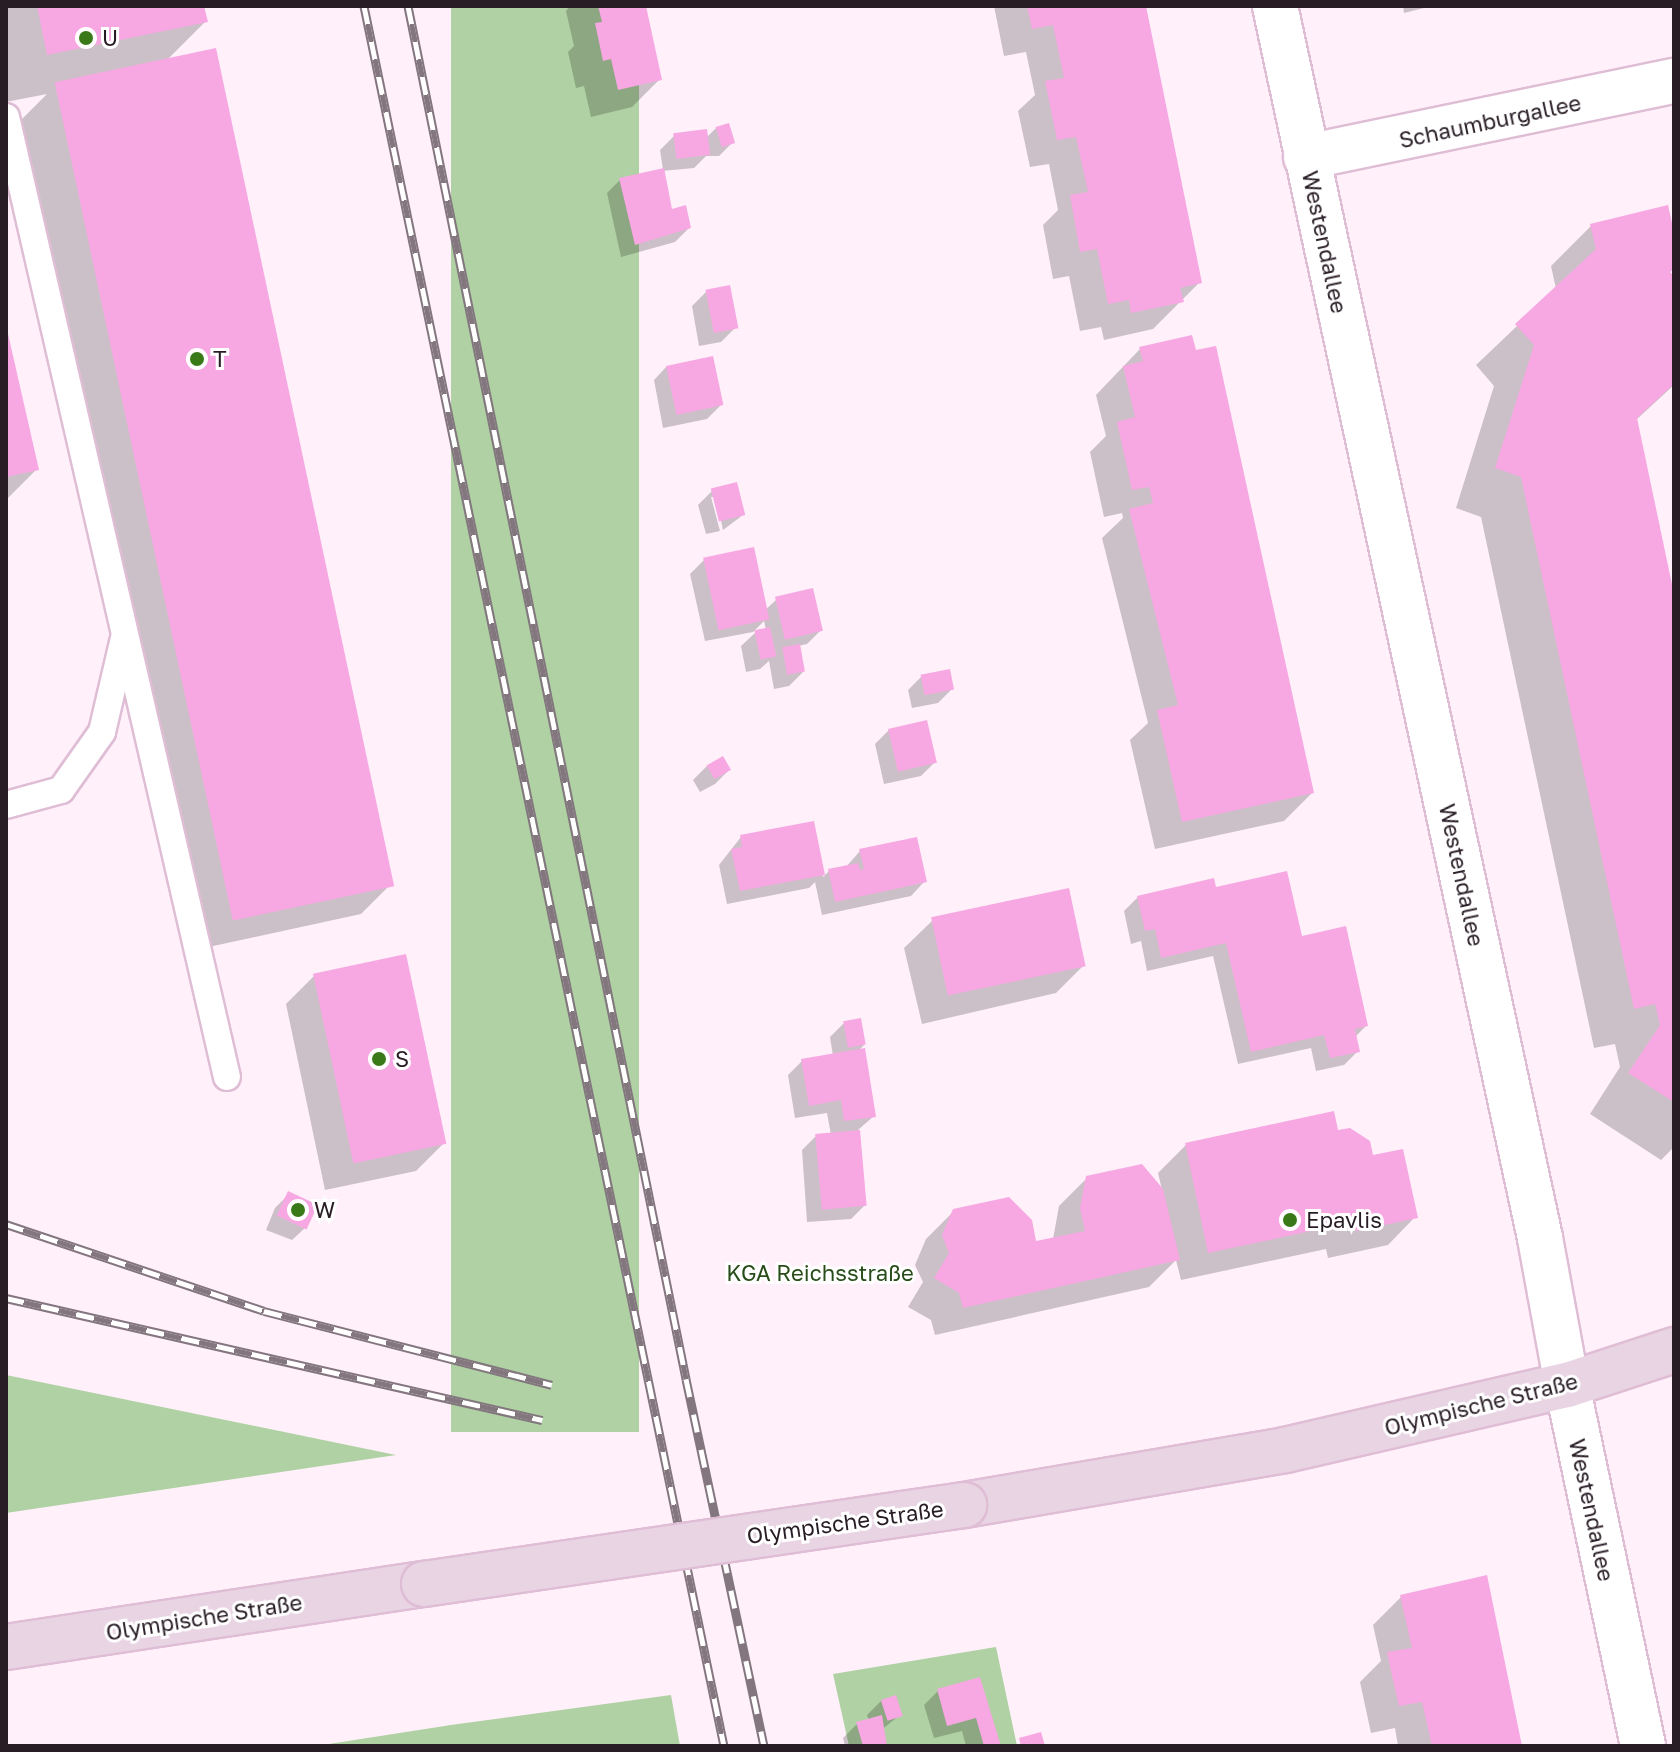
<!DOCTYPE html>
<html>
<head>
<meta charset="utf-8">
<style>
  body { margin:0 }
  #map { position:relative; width:1680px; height:1752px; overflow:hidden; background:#fff0fa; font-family:"Golos Text",sans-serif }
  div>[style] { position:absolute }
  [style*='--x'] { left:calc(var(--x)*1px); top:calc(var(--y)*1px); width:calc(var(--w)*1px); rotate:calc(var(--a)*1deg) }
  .green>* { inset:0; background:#afd1a3; transform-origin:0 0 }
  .shadow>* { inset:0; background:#0003 }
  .building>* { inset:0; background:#f7a7e1; transform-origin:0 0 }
  .roads { filter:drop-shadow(2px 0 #dfbdd5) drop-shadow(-2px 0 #dfbdd5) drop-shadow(0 2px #dfbdd5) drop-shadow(0 -2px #dfbdd5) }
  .lane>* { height:26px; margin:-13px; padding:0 13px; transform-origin:13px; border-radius:13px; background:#fff }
  .street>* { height:44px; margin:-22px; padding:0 22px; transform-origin:22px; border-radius:22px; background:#fff }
  .secondary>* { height:44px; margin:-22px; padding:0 22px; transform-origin:22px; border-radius:22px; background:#e9d4e4 }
  .rail>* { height:9px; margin-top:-4.5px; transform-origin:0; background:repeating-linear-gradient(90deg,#fff 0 18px,#83767f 0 36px); box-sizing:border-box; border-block:2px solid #83767f }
  .bridges { filter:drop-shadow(2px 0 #dfbdd5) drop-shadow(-2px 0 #dfbdd5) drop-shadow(0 2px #dfbdd5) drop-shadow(0 -2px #dfbdd5) }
  .secondary-bridge>* { height:44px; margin:-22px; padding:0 22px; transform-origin:22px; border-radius:22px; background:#e9d4e4 }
  .dots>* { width:22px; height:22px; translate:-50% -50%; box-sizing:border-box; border:4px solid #fff; border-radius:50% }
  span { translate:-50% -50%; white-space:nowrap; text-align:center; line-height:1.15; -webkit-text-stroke:6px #fff; paint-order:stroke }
  .poi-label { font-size:22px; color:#281c25 }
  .left { translate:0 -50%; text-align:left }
  .street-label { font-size:22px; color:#281c25 }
  .park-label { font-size:22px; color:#294d1a }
  .frame { position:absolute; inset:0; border:8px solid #281c25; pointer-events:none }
</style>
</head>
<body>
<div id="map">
  <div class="green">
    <div style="left:451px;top:6px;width:188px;height:1426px"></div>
    <div style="clip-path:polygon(6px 1375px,396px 1455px,6px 1513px)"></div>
    <div style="clip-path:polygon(996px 1647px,1017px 1746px,849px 1746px,833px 1674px)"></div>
    <div style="clip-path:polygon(671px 1695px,680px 1746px,316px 1746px,451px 1725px)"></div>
  </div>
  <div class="shadow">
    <div style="clip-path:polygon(6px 6px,202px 6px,206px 21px,166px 61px,389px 886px,361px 914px,204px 948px,141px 717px,129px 720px,6px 135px,47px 94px,6px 102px)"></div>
    <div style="clip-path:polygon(570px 6px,644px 6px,660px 79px,632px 107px,591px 117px,584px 86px,576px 88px,568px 52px,574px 46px,566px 11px)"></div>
    <div style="clip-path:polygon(994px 6px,1144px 6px,1199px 283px,1153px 329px,1104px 340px,1101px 327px,1080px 331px,1069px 276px,1053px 279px,1043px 225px,1058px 210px,1049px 164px,1030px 167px,1018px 111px,1035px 95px,1026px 52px,1004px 56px)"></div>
    <div style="clip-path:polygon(1403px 6px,1432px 6px,1404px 13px)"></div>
    <div style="clip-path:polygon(716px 128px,733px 142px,719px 156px,706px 156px,694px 168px,662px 171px,671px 211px,689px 228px,675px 242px,621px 257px,607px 193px,620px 180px,663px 170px,660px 150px,674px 136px,706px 138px)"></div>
    <div style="clip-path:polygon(1591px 226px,1674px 241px,1674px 268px,1669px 273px,1674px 280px,1674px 385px,1635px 421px,1674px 604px,1674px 1147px,1661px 1160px,1590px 1114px,1620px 1067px,1615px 1044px,1594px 1048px,1481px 517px,1456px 508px,1494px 386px,1476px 365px,1556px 289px,1551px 266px)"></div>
    <div style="clip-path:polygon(706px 292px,735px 328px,721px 342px,699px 346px,692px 306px)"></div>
    <div style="clip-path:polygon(6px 328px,36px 470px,6px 500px)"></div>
    <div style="clip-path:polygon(1140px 349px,1312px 793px,1284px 821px,1155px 849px,1130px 740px,1148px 723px,1102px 538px,1123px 518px,1122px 513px,1104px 517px,1090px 452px,1106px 436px,1096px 395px)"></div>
    <div style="clip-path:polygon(667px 366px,721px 405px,707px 419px,663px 428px,654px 380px)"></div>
    <div style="clip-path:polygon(712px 491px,743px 515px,723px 530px,716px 497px,711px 497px,720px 531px,706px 534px,698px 505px)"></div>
    <div style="clip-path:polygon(704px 560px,765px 610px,776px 600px,821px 630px,807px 644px,798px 646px,803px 672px,789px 686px,774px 689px,769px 661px,760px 669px,746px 672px,741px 646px,755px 633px,766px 630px,764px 621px,753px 632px,705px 641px,690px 574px)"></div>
    <div style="clip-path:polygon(922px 676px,952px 689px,938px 703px,912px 708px,908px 690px)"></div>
    <div style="clip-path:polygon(889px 730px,935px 762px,921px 776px,884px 784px,875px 744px)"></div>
    <div style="clip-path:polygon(707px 766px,729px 770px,715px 784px,700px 792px,693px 780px)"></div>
    <div style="clip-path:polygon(812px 823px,823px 877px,829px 871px,846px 867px,860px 851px,924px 882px,911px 896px,822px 915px,815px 882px,809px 888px,727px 904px,719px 865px,741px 837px)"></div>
    <div style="clip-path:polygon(1215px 889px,1300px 939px,1366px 1026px,1355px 1037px,1358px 1051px,1344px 1065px,1316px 1071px,1311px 1048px,1238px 1064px,1213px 956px,1147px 971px,1141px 941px,1131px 944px,1124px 911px,1138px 897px)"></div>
    <div style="clip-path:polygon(932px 921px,1084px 965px,1056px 993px,922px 1024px,904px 948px)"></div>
    <div style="clip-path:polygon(314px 976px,444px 1143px,416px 1171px,325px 1190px,286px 1004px)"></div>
    <div style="clip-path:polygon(844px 1023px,864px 1045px,857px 1052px,874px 1116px,858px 1130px,865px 1205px,851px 1219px,807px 1222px,802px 1150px,816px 1136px,831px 1135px,827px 1113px,795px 1118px,788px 1075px,802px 1061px,833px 1056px,830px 1037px)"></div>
    <div style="clip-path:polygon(1336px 1132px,1372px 1158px,1415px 1217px,1388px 1245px,1328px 1258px,1326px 1249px,1181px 1280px,1176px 1260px,1149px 1287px,935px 1335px,931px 1320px,908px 1307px,923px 1282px,915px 1265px,926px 1239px,954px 1211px,1034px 1243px,1053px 1239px,1059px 1206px,1087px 1178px,1162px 1190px,1158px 1173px,1186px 1145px)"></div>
    <div style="clip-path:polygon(289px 1194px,306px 1227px,292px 1240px,266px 1230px,275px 1208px)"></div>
    <div style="clip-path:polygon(1401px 1597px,1520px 1746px,1398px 1746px,1395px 1728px,1371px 1733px,1360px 1682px,1381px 1661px,1373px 1625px)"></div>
    <div style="clip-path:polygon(979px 1680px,999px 1746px,966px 1746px,962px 1731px,934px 1738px,924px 1705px,938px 1691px)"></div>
    <div style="clip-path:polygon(881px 1701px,900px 1715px,880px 1731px,885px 1746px,845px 1746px,843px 1738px,857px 1724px,869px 1721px,867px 1715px)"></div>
  </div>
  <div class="building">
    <div style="clip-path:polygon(37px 6px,204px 6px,208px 22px,47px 55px)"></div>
    <div style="clip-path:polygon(598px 6px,646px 6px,662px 80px,618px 90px,611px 59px,603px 61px,595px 23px,602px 22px)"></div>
    <div style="clip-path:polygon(1027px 6px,1146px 6px,1202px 283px,1180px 288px,1184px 302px,1131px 313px,1129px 300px,1108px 304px,1097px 249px,1080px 252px,1070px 195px,1088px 192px,1076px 137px,1057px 140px,1045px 81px,1064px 78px,1053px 25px,1032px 29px)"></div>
    <div style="left:216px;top:48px;width:857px;height:165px;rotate:78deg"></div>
    <div style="left:729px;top:123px;width:21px;height:14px;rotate:73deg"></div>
    <div style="left:707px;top:129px;width:26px;height:34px;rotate:83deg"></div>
    <div style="clip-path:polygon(664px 168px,672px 209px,686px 205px,691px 228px,635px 245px,619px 178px)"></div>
    <div style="clip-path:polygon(1668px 205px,1674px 232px,1674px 269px,1670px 272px,1674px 276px,1674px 384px,1637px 418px,1674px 594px,1674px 1102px,1628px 1073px,1660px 1025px,1655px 1004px,1634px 1009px,1521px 477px,1495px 468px,1534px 345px,1515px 324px,1596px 249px,1590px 224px)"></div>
    <div style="left:730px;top:285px;width:44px;height:25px;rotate:79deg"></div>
    <div style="clip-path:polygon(6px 325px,39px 470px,6px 477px)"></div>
    <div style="clip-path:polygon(1192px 335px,1196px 350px,1216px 346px,1314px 793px,1182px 822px,1157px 710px,1178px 705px,1129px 509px,1153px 503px,1149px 487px,1132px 490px,1117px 422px,1135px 417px,1123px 366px,1143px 361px,1139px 347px)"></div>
    <div style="left:713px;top:356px;width:50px;height:48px;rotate:78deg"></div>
    <div style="left:737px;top:482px;width:34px;height:27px;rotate:76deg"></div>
    <div style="left:754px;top:547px;width:74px;height:52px;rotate:78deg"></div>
    <div style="left:813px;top:588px;width:44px;height:39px;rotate:77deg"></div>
    <div style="left:770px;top:627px;width:30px;height:16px;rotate:78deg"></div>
    <div style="left:800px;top:644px;width:28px;height:18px;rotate:80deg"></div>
    <div style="left:950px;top:669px;width:21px;height:30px;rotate:79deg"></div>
    <div style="left:927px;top:720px;width:44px;height:40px;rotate:77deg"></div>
    <div style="left:723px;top:756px;width:16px;height:19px;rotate:60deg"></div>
    <div style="clip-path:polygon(814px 821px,825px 875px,740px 891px,731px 849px,742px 847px,740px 835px)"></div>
    <div style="clip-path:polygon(917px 837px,927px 882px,835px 902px,828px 869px,858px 863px,860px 870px,864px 869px,859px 849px)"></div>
    <div style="clip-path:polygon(1287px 871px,1302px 936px,1346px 926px,1368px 1026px,1355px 1029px,1360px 1052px,1330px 1058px,1324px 1035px,1251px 1052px,1226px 943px,1161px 958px,1155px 929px,1145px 931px,1137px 896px,1214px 878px,1216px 887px)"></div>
    <div style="left:1069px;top:888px;width:80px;height:141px;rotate:78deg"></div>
    <div style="left:406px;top:954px;width:194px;height:95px;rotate:78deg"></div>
    <div style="left:861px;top:1018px;width:27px;height:18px;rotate:80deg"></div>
    <div style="clip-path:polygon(865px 1048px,876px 1117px,844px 1121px,841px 1100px,809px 1106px,801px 1059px)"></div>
    <div style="clip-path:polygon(1334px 1111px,1338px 1130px,1350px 1128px,1370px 1141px,1373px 1155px,1403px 1149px,1418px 1218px,1356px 1231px,1354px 1222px,1208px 1253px,1185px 1143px)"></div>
    <div style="left:860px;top:1130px;width:76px;height:45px;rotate:85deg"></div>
    <div style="clip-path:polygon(1142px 1164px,1163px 1189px,1180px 1260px,963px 1308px,959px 1293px,934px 1278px,949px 1253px,942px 1235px,953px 1209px,1009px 1197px,1032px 1220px,1036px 1241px,1085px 1231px,1080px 1208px,1086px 1176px)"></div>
    <div style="left:288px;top:1191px;width:33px;height:27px;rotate:25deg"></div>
    <div style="clip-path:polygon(1487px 1575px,1522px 1746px,1432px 1746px,1422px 1702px,1399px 1706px,1393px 1680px,1387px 1652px,1412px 1648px,1400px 1595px)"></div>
    <div style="clip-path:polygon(980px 1677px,1001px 1746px,984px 1746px,976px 1718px,947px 1726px,937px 1689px)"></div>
    <div style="left:896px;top:1695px;width:22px;height:16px;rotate:72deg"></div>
    <div style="clip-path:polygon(882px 1715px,887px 1746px,863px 1746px,856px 1722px)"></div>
    <div style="clip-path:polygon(1041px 1732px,1045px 1746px,1021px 1746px,1019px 1738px)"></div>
  </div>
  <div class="roads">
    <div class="lane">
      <div style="--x:6;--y:117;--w:985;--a:77.04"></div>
      <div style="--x:6;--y:805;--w:57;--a:-15.3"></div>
      <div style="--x:61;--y:790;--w:71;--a:-54.7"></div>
      <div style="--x:102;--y:732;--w:97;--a:-76.8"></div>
    </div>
    <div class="street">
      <div style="--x:1275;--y:6;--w:1260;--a:77.86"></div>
      <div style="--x:1540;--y:1238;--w:149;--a:79.6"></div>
      <div style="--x:1567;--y:1385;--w:369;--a:78.1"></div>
      <div style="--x:1306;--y:157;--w:376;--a:-11.7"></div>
    </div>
    <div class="secondary">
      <div style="--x:964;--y:1505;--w:326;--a:-9.7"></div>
      <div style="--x:1285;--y:1450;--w:289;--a:-13"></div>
      <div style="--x:1567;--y:1385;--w:113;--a:-18.1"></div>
      <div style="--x:6;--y:1647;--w:423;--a:-8.6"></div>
    </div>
  </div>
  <div class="rail">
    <div style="--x:364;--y:6;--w:1777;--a:78.31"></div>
    <div style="--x:408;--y:6;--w:1401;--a:78.55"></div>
    <div style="--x:686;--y:1379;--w:375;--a:78"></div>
    <div style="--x:6;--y:1224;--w:272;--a:18.6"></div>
    <div style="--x:264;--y:1311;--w:297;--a:14.4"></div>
    <div style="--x:6;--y:1298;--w:550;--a:12.82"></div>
  </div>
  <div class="bridges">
    <div class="secondary-bridge">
      <div style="--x:424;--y:1584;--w:546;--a:-8.32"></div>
    </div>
  </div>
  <div class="dots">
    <div style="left:86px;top:38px;background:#397917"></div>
    <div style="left:197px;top:359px;background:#397917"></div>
    <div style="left:379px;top:1059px;background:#397917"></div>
    <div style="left:298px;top:1210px;background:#397917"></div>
    <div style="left:1290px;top:1220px;background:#397917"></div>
  </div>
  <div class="poi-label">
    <span class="left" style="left:102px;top:38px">U</span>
    <span class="left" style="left:213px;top:359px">T</span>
    <span class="left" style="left:395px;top:1059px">S</span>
    <span class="left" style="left:314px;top:1210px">W</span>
    <span class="left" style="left:1306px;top:1220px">Epavlis</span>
  </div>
  <div class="street-label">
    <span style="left:1490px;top:121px;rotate:-12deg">Schaumburgallee</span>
    <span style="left:1325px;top:242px;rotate:78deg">Westendallee</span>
    <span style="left:1462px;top:875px;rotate:78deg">Westendallee</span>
    <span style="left:1481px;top:1404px;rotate:-14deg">Olympische Straße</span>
    <span style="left:1592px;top:1510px;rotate:78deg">Westendallee</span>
    <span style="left:845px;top:1522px;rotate:-8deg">Olympische Straße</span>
    <span style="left:204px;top:1617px;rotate:-9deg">Olympische Straße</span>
  </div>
  <div class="park-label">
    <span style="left:820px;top:1273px">KGA Reichsstraße</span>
  </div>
  <div class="frame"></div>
</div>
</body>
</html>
